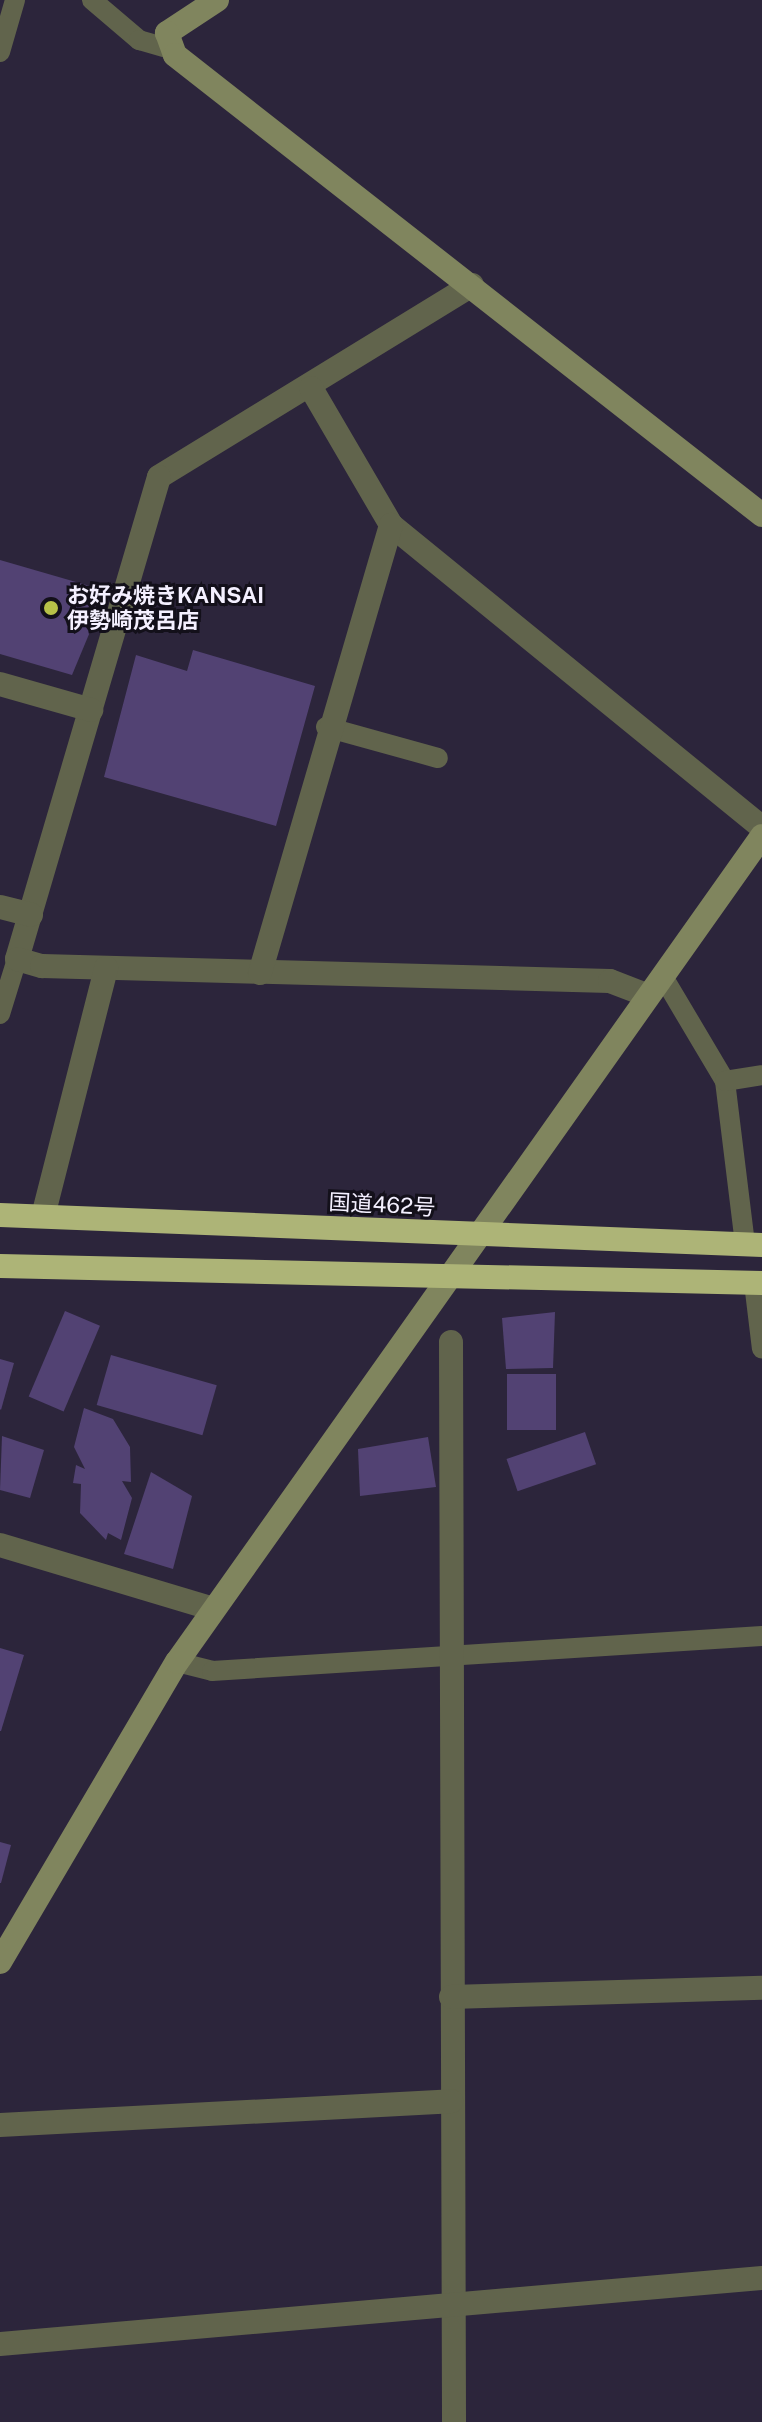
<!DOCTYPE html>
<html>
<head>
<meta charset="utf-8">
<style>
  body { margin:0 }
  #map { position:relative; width:762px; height:2422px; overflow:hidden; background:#2c253b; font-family:"Public Sans","Noto Sans JP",sans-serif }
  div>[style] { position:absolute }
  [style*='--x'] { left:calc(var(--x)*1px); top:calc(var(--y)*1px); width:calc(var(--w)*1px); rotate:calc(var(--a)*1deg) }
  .building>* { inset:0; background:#524273; transform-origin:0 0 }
  .lane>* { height:20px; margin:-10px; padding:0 10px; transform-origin:10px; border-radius:10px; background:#61644c }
  .street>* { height:24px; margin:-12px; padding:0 12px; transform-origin:12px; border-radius:12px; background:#61644c }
  .secondary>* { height:24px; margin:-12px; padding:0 12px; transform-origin:12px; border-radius:12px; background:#80855e }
  .highway>* { height:24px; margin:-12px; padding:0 12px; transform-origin:12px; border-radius:12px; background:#adb477 }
  .dots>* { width:22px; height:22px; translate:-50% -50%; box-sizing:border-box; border:4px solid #13101a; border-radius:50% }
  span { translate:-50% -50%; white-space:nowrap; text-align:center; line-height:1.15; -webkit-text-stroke:6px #13101a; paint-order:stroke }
  .poi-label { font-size:22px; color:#f4f0ff; font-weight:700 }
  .left { translate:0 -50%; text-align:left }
  .street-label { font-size:22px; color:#f4f0ff }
</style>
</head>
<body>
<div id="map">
  <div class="building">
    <div style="clip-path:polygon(0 560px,107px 591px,72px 675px,0 654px)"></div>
    <div style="clip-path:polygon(193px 650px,315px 686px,276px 826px,104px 777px,136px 655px,187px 671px)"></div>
    <div style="left:65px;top:1311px;width:38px;height:93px;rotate:23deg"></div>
    <div style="clip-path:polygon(555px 1312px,553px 1368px,506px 1369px,502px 1318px)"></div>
    <div style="left:111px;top:1355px;width:110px;height:52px;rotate:16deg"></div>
    <div style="clip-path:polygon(0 1359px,14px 1363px,1px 1410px,0 1409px)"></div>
    <div style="left:556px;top:1374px;width:56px;height:49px;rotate:90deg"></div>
    <div style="clip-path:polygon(84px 1408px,113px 1419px,130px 1447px,131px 1482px,122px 1481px,132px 1498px,121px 1540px,108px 1533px,106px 1540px,80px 1513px,81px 1484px,73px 1483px,76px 1465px,85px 1469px,74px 1447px)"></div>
    <div style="left:585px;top:1432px;width:34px;height:83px;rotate:71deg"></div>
    <div style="clip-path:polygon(2px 1436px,44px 1450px,30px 1498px,0 1490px)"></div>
    <div style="clip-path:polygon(428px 1437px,436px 1487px,360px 1496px,358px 1449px)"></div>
    <div style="clip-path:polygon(151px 1472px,192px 1496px,173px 1569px,124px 1554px)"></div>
    <div style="clip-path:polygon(0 1648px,24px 1655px,1px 1731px,0 1731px)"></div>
    <div style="clip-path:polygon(0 1842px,11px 1845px,1px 1883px,0 1883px)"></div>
  </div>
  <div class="lane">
    <div style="--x:92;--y:0;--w:62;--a:40.4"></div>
    <div style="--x:139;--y:40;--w:35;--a:16"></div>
    <div style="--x:0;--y:52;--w:54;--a:-73.9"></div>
    <div style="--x:326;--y:727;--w:116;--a:15.5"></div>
    <div style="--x:662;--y:975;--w:123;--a:59.3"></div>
    <div style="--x:725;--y:1081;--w:164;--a:83"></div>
    <div style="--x:0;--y:1014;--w:58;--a:-72.8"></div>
    <div style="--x:725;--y:1081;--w:37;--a:-9"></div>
    <div style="--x:754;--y:1283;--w:66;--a:83.1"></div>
    <div style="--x:177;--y:1662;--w:36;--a:14"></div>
    <div style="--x:212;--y:1671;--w:551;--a:-3.64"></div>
  </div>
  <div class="street">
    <div style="--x:472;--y:285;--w:367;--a:148.5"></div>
    <div style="--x:159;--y:477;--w:502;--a:106.42"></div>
    <div style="--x:17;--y:959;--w:26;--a:16"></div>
    <div style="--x:42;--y:966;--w:568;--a:1.51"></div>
    <div style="--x:610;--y:981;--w:40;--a:21"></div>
    <div style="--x:311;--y:388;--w:159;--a:59.7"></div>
    <div style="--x:391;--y:525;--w:479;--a:39.2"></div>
    <div style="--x:0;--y:684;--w:95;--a:15.9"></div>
    <div style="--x:0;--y:907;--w:32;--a:14"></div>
    <div style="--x:260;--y:973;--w:467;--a:-73.7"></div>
    <div style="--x:43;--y:1216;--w:256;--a:-75.7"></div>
    <div style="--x:451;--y:1342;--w:1080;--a:89.84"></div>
    <div style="--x:0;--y:1545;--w:223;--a:16.7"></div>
    <div style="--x:451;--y:1997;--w:311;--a:-1.7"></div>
    <div style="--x:0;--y:2125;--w:452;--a:-3"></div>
    <div style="--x:0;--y:2344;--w:765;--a:-4.95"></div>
  </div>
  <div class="secondary">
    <div style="--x:217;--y:0;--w:60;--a:146.6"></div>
    <div style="--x:167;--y:33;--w:23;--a:70"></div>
    <div style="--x:175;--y:55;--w:746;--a:38.08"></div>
    <div style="--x:0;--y:1962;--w:348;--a:-59.5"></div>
    <div style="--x:177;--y:1662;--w:1012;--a:-54.69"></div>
  </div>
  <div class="highway">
    <div style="--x:0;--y:1215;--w:763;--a:2.25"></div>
    <div style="--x:0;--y:1266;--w:762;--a:1.28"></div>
  </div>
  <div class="dots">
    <div style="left:51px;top:608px;background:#b7c148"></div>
  </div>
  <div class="poi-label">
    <span class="left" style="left:67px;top:608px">お好み焼きKANSAI<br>伊勢崎茂呂店</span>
  </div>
  <div class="street-label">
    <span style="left:382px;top:1205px;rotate:3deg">国道462号</span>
  </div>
</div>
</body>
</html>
